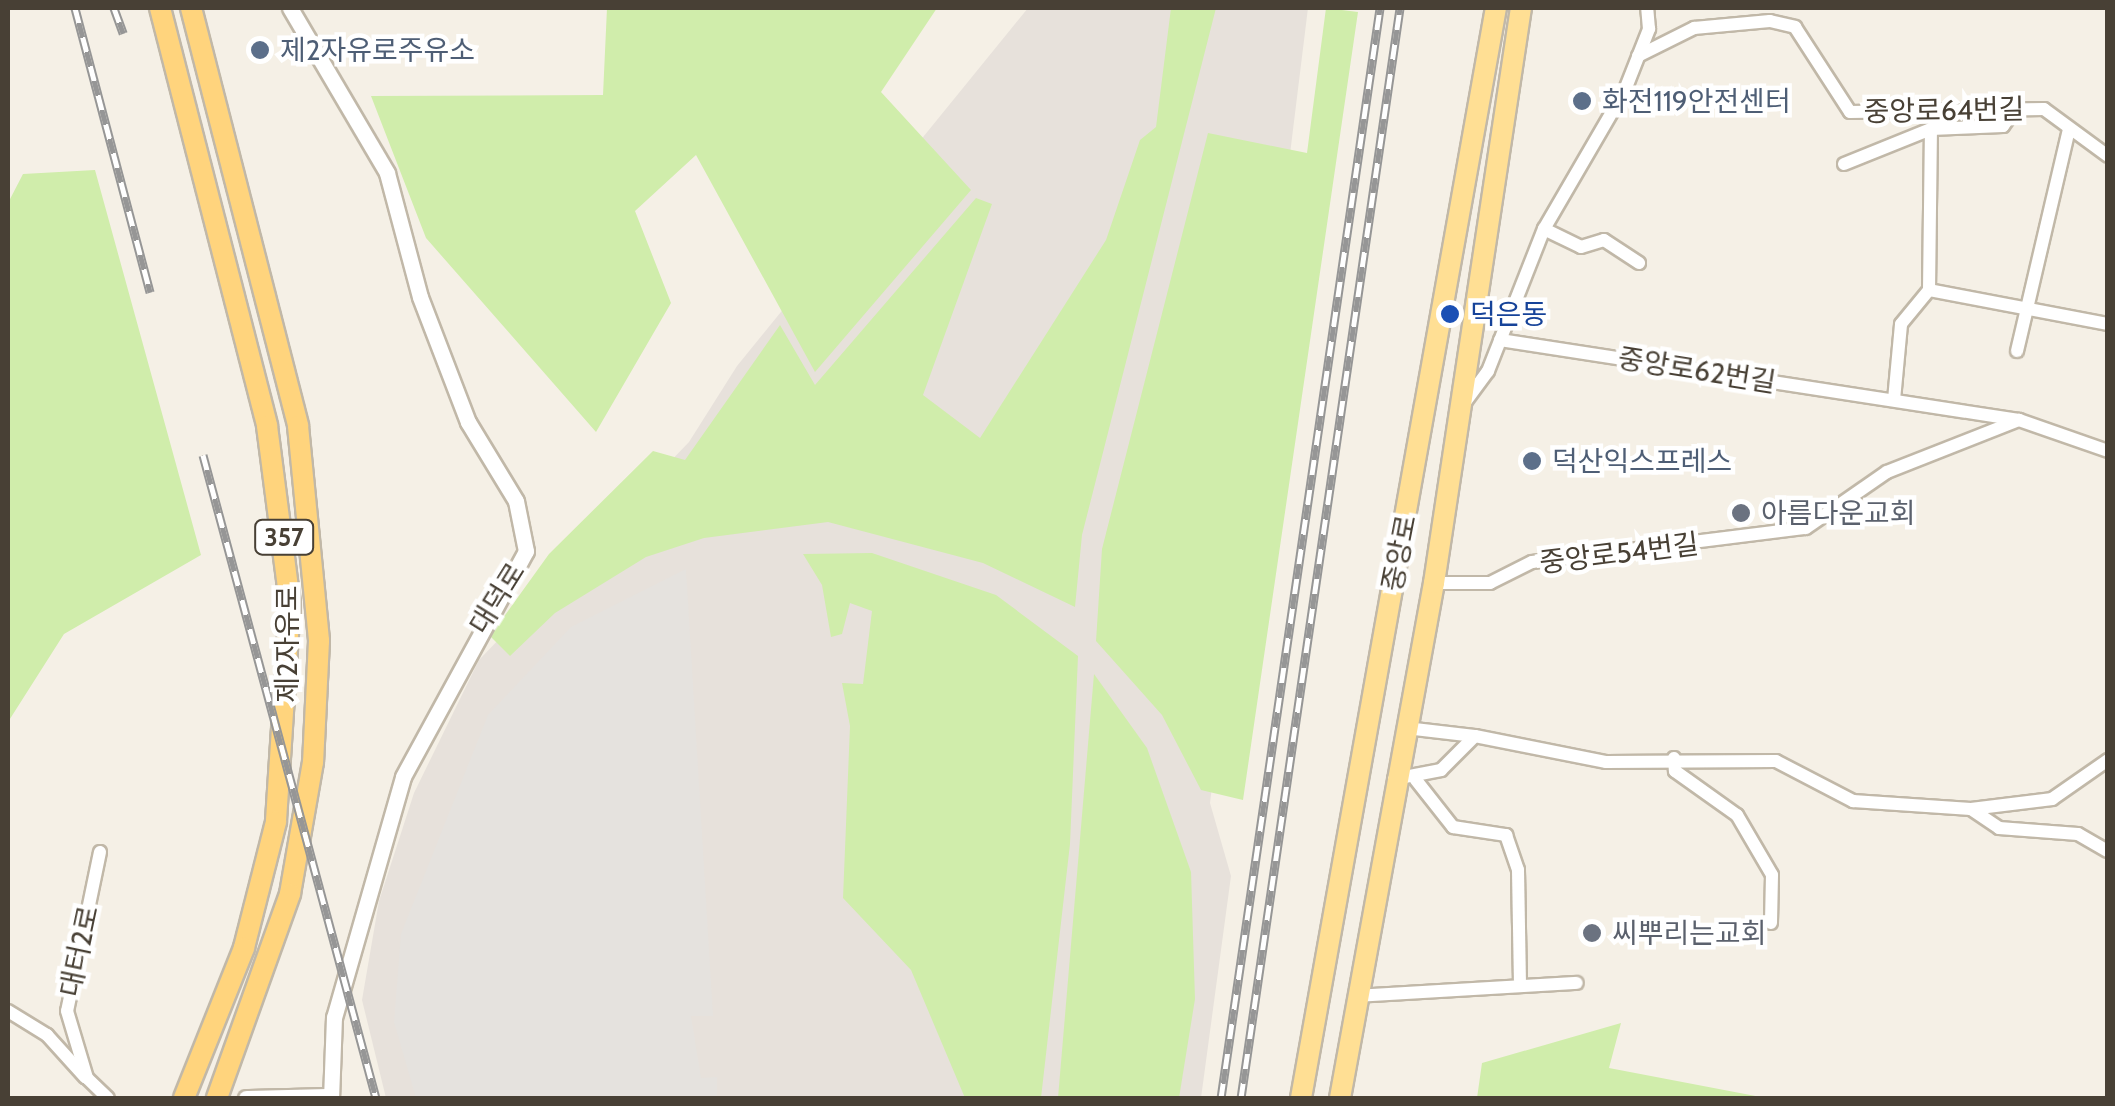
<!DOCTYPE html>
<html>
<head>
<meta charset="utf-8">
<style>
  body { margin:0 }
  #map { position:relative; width:2115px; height:1106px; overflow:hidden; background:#f5f0e6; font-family:Cabin,"Noto Sans KR",sans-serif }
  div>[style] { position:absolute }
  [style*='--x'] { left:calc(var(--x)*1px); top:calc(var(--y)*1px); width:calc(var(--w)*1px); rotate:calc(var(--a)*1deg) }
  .industrial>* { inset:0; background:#e7e1db }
  .green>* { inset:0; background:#d0edab }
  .parking>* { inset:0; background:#e5e2de }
  .roads { filter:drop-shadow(2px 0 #c1b8a8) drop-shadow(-2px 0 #c1b8a8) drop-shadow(0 2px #c1b8a8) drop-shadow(0 -2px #c1b8a8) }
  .minor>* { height:12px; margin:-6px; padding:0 6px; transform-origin:6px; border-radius:6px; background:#fff }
  .tertiary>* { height:15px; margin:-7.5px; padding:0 7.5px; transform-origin:7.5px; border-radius:7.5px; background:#fff }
  .primary>* { height:20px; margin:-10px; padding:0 10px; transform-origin:10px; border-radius:10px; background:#ffdf94 }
  .trunk>* { height:20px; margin:-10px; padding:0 10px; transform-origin:10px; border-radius:10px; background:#ffd47d }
  .rail>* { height:9px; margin-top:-4.5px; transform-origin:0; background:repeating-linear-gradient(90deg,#fff 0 15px,#969696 0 30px); box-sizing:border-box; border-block:2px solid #969696 }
  .dots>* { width:28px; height:28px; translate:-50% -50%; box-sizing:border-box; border:5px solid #fff; border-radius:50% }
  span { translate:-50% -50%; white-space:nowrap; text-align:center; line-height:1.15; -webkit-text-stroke:9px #fff; paint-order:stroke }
  .shield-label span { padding:2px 8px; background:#fff; border:2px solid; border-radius:8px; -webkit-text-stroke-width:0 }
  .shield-label { font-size:25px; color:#484035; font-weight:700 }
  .service-label { font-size:28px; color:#4e5e75 }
  .left { translate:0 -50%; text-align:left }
  .street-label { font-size:28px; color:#484035 }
  .transit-label { font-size:28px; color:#164399 }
  .worship-label { font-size:28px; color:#5b616d }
  .frame { position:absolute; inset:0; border:10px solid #484035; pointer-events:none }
</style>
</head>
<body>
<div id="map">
  <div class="industrial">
    <div style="clip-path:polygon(1028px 8px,1308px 8px,1210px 803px,1231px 876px,1201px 1098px,386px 1098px,362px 1000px,379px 901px,414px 793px,479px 660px,689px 442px,737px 366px)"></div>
  </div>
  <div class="green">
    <div style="clip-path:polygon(607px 8px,937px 8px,881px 92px,971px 190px,815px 372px,696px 155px,635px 211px,671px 303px,596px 432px,426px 238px,371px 96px,603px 95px)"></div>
    <div style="clip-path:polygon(1171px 8px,1216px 8px,1082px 535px,1075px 607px,983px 563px,828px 522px,704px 538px,646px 557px,555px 613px,510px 656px,490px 636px,549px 554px,653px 451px,685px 460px,780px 325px,815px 385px,976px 198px,992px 204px,923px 395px,980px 438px,1106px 240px,1140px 140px,1156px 127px)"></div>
    <div style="clip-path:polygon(1326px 8px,1358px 12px,1243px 800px,1201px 790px,1162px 715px,1096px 641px,1102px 549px,1208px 133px,1307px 153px)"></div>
    <div style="clip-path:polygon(95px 170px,201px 555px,64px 634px,8px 722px,8px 203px,23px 174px)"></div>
    <div style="clip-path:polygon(872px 553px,996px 595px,1078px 656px,1070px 844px,1041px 1098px,965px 1098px,911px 970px,843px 898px,850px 726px,842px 683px,863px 684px,872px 611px,850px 603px,842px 634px,831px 637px,822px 585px,803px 554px)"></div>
    <div style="clip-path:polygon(1094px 674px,1147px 748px,1191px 872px,1195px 999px,1179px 1098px,1058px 1098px)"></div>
    <div style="clip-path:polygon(1621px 1023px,1609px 1068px,1766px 1098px,1477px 1098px,1482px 1063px)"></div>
  </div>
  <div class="parking">
    <div style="clip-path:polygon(686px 569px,713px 1016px,691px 1016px,701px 1078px,717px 1077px,717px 1098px,416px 1098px,394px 1022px,401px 934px,488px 715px,571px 627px)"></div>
  </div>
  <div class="roads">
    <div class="minor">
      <div style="--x:1638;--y:56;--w:63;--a:-26.6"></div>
      <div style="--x:1694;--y:28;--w:76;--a:-5.3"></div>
      <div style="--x:1770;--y:21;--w:26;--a:13"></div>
      <div style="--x:1795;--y:27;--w:101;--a:57.1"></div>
      <div style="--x:1850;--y:112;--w:194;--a:-0.9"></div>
      <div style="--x:2044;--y:109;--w:79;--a:36.3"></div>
      <div style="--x:1844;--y:164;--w:94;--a:-21.9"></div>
      <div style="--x:1544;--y:229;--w:41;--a:25.9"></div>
      <div style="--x:1581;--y:247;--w:24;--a:-17"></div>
      <div style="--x:1604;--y:240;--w:42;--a:33.3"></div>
      <div style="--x:1929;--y:290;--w:182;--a:10.8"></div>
      <div style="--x:1500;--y:340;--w:525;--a:8.76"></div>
      <div style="--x:2019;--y:420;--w:94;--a:19.2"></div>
      <div style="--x:2017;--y:351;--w:227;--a:-76.8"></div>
      <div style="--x:1894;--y:400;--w:76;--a:-84.7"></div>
      <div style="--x:1901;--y:324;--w:44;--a:-50.5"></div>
      <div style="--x:1929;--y:290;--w:161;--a:-89.3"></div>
      <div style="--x:1931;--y:129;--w:72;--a:-2.4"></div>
      <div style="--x:2003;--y:126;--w:19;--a:-55"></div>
      <div style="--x:1463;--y:405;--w:42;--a:-53.7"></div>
      <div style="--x:1488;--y:371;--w:153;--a:-68.5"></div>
      <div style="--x:1544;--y:229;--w:161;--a:-59.8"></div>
      <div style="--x:1625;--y:90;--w:66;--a:-68.5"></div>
      <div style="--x:1649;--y:29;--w:21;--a:-95"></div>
      <div style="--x:1434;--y:583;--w:56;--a:0"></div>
      <div style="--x:1490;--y:583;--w:47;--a:-26.6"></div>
      <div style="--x:1532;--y:562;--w:276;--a:-7.1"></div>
      <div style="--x:1806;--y:528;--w:98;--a:-34.7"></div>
      <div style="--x:1887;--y:472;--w:142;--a:-21.5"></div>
      <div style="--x:1406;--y:728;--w:69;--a:6.6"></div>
      <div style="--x:1674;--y:758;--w:13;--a:86"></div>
      <div style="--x:1675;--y:771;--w:76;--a:35.4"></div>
      <div style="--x:1737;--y:815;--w:69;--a:59.7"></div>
      <div style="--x:1772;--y:875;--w:48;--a:91.2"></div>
      <div style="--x:1394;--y:779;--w:48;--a:-10.8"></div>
      <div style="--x:1441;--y:770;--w:48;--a:-45"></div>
      <div style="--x:1475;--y:736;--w:134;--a:11.2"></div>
      <div style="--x:1606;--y:762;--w:170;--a:-0.3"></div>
      <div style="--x:1776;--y:761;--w:87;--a:27.5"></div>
      <div style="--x:1853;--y:801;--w:118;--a:3.9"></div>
      <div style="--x:1971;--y:809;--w:82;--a:-7"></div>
      <div style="--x:2052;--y:799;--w:68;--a:-34.9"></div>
      <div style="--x:1416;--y:780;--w:60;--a:51.8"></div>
      <div style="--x:1453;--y:827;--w:54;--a:8.6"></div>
      <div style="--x:1506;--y:835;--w:37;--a:71"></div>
      <div style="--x:1518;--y:870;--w:110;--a:89"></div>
      <div style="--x:1971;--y:809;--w:34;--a:34"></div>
      <div style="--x:1999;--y:828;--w:79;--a:4.3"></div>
      <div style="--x:2078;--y:834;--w:34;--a:30"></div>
      <div style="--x:100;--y:852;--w:162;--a:101.7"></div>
      <div style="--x:67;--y:1011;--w:70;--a:73.4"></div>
      <div style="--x:87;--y:1078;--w:29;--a:44"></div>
      <div style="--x:1357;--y:996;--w:220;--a:-3.4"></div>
      <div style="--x:8;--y:1011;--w:46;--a:31.6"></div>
      <div style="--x:47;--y:1035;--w:57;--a:47.9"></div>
    </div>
    <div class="tertiary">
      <div style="--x:290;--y:8;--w:191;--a:59.5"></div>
      <div style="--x:387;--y:173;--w:128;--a:75.1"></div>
      <div style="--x:420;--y:297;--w:134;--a:69"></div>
      <div style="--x:468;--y:422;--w:92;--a:58.7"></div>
      <div style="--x:516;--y:501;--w:51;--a:78.7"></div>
      <div style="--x:526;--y:551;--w:257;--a:118.6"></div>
      <div style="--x:403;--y:777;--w:250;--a:106"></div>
      <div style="--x:334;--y:1017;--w:81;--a:92.1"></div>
      <div style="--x:246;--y:1098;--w:84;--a:-1.4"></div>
    </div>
    <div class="primary">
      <div style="--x:1301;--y:1098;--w:1107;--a:-79.86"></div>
      <div style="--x:1340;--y:1098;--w:524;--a:-79.66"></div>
      <div style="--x:1434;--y:583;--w:582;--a:-81.4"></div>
    </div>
    <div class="trunk">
      <div style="--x:160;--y:8;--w:431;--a:75.6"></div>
      <div style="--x:267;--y:426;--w:179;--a:82.6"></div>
      <div style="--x:290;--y:604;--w:218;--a:93.7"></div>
      <div style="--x:276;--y:822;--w:130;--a:104.3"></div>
      <div style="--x:244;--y:948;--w:162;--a:111.8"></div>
      <div style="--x:191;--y:8;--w:431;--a:75.6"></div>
      <div style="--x:298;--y:426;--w:216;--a:84.4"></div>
      <div style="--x:319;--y:641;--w:121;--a:92.8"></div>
      <div style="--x:313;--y:762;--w:134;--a:99.9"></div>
      <div style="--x:290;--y:894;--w:217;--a:109.7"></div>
    </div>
  </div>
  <div class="rail">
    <div style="--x:75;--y:8;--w:294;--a:75.2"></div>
    <div style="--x:114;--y:8;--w:27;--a:70"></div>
    <div style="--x:203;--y:455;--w:666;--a:74.94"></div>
    <div style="--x:1221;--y:1098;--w:1102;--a:-81.7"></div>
    <div style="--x:1241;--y:1098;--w:1102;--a:-81.7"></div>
  </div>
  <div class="dots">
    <div style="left:260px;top:50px;background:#5c6f8a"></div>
    <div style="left:1582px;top:101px;background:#5c6f8a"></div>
    <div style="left:1450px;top:314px;background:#1a4fb4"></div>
    <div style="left:1532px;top:461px;background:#5c6f8a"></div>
    <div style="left:1741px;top:513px;background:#6b7280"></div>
    <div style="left:1592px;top:933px;background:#6b7280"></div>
  </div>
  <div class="shield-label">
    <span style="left:284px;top:537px">357</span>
  </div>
  <div class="service-label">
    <span class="left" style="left:280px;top:50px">제2자유로주유소</span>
    <span class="left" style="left:1602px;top:101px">화전119안전센터</span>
    <span class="left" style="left:1552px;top:461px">덕산익스프레스</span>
  </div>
  <div class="street-label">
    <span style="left:1944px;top:110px;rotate:-1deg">중앙로64번길</span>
    <span style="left:1697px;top:370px;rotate:9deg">중앙로62번길</span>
    <span style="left:1399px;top:553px;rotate:-79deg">중앙로</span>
    <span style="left:1619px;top:553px;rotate:-7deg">중앙로54번길</span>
    <span style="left:497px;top:598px;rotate:-58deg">대덕로</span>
    <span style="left:287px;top:644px;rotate:-90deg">제2자유로</span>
    <span style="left:79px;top:951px;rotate:-78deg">대터2로</span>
  </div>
  <div class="transit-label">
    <span class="left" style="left:1470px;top:314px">덕은동</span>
  </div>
  <div class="worship-label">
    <span class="left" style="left:1761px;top:513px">아름다운교회</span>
    <span class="left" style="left:1612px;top:933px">씨뿌리는교회</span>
  </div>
  <div class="frame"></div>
</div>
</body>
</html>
